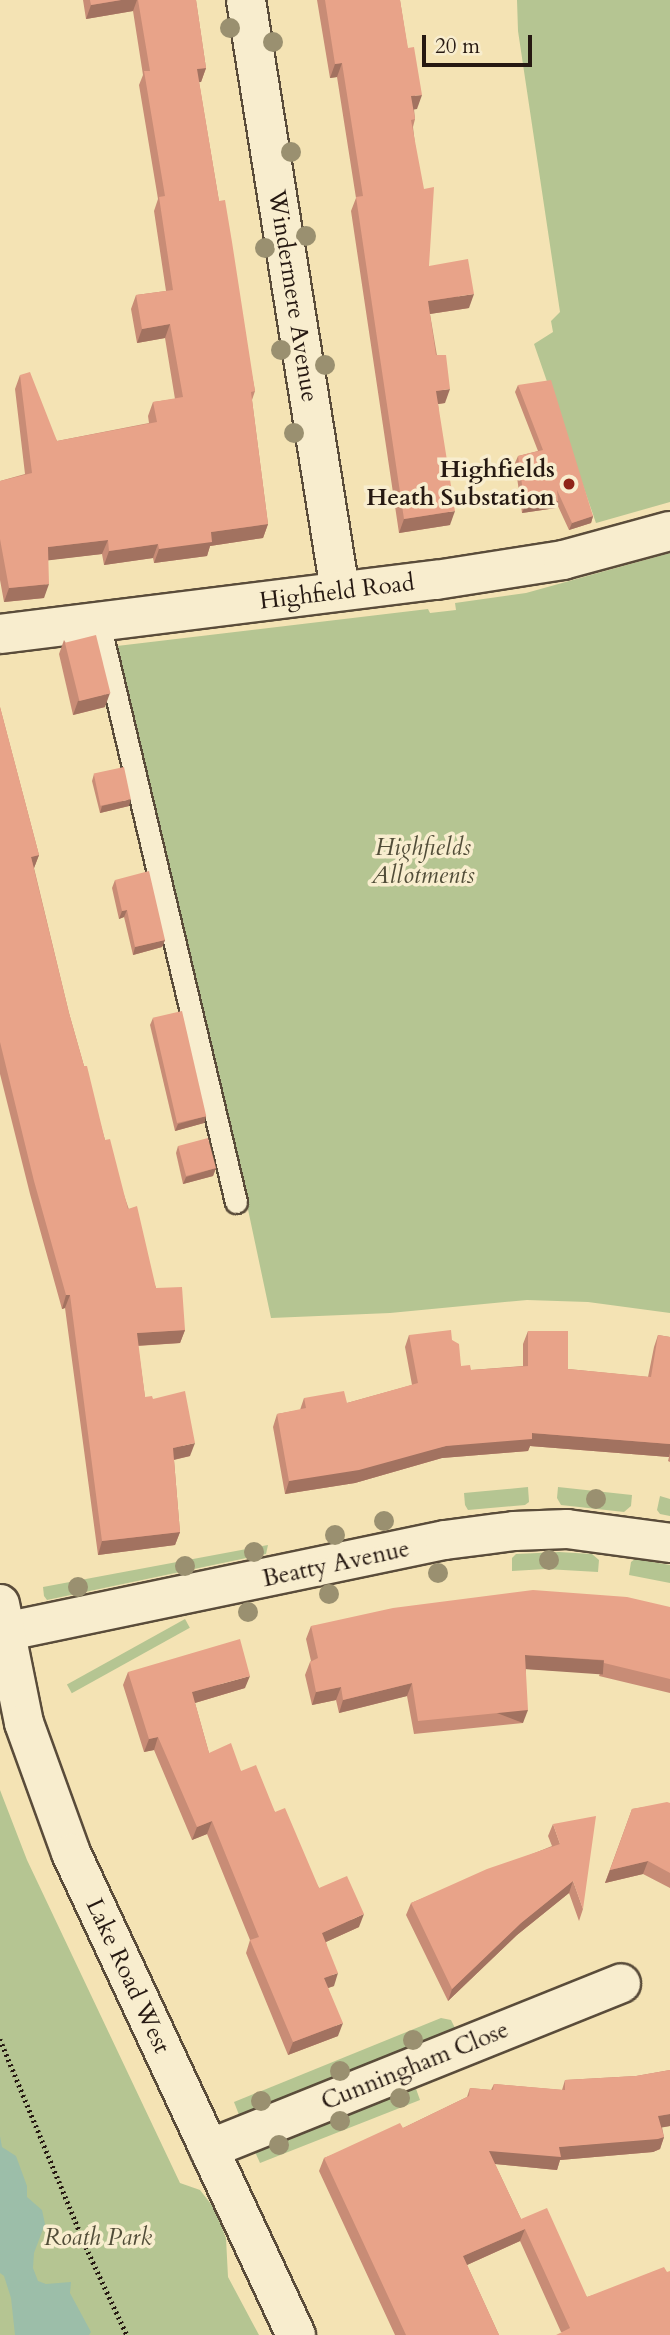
<!DOCTYPE html>
<html>
<head>
<meta charset="utf-8">
<style>
  body { margin:0 }
  #map { position:relative; width:670px; height:2335px; overflow:hidden; background:#f4e3b4; font-family:Cardo,serif }
  div>[style] { position:absolute }
  [style*='--x'] { left:calc(var(--x)*1px); top:calc(var(--y)*1px); width:calc(var(--w)*1px); rotate:calc(var(--a)*1deg) }
  .green>* { inset:0; background:#b5c592; transform-origin:0 0 }
  .water>* { inset:0; background:#9cbea9 }
  .path>* { height:4.5px; margin-top:-2.25px; transform-origin:0; background:repeating-linear-gradient(90deg,#261912 0 2px,transparent 0 5.5px) }
  .roads { filter:drop-shadow(2px 0 #5a4c3a) drop-shadow(-2px 0 #5a4c3a) drop-shadow(0 2px #5a4c3a) drop-shadow(0 -2px #5a4c3a) }
  .service>* { height:21px; margin:-10.5px; padding:0 10.5px; transform-origin:10.5px; border-radius:10.5px; background:#f8edce }
  .minor>* { height:38px; margin:-19px; padding:0 19px; transform-origin:19px; border-radius:19px; background:#f8edce }
  .tertiary>* { height:38px; margin:-19px; padding:0 19px; transform-origin:19px; border-radius:19px; background:#f8edce }
  .trees>* { width:20px; height:20px; margin:-10px; border-radius:50%; background:#9a9070 }
  .wall>* { inset:0; background:#c88c76 }
  .shaded-wall>* { inset:0; background:#a27260; transform-origin:0 0 }
  .building>* { inset:0; background:#e8a389; transform-origin:0 0 }
  .dots>* { width:19px; height:19px; translate:-50% -50%; box-sizing:border-box; border:4px solid #f8edce; border-radius:50% }
  span { translate:-50% -50%; white-space:nowrap; text-align:center; line-height:1.15; -webkit-text-stroke:7px #f8edce; paint-order:stroke }
  .street-label { font-size:24px; color:#261912 }
  .poi-label { font-size:24px; color:#261912; font-weight:700 }
  .right { translate:-100% -50%; text-align:right }
  .park-label { font-size:24px; color:#514d38; font-style:italic }
  .scale { position:absolute; left:422px; top:35px; width:110px; height:32px; box-sizing:border-box; border:4px solid #261912; border-top:0; padding-left:9px; font-size:21px; line-height:24px; white-space:nowrap; color:#261912; -webkit-text-stroke:5px #f8edce; paint-order:stroke }
</style>
</head>
<body>
<div id="map">
  <div class="green">
    <div style="clip-path:polygon(517px 0,670px 0,670px 502px,596px 523px,534px 344px,553px 332px,551px 321px,560px 312px,518px 31px)"></div>
    <div style="clip-path:polygon(670px 553px,670px 1313px,588px 1302px,527px 1300px,390px 1313px,271px 1318px,221px 1082px,117px 646px,428px 609px,430px 613px,456px 610px,455px 603px,526px 593px)"></div>
    <div style="clip-path:polygon(528px 1487px,529px 1502px,525px 1505px,468px 1510px,465px 1505px,464px 1493px)"></div>
    <div style="clip-path:polygon(558px 1487px,632px 1495px,631px 1506px,624px 1512px,561px 1505px,557px 1498px)"></div>
    <div style="clip-path:polygon(660px 1496px,670px 1499px,670px 1516px,660px 1514px,657px 1510px)"></div>
    <div style="clip-path:polygon(268px 1545px,266px 1554px,47px 1600px,44px 1596px,43px 1587px)"></div>
    <div style="clip-path:polygon(559px 1552px,592px 1554px,599px 1560px,598px 1572px,546px 1569px,512px 1571px,512px 1558px,516px 1554px)"></div>
    <div style="clip-path:polygon(635px 1559px,670px 1565px,670px 1583px,629px 1575px,631px 1562px)"></div>
    <div style="left:185px;top:1619px;width:10px;height:135px;rotate:61deg"></div>
    <div style="clip-path:polygon(0 1790px,27px 1860px,180px 2183px,200px 2190px,214px 2208px,226px 2238px,228px 2277px,259px 2335px,0 2335px)"></div>
    <div style="clip-path:polygon(441px 2018px,451px 2020px,455px 2028px,449px 2036px,241px 2120px,234px 2102px)"></div>
    <div style="clip-path:polygon(415px 2086px,420px 2100px,260px 2163px,252px 2145px)"></div>
  </div>
  <div class="water">
    <div style="clip-path:polygon(0 2136px,2px 2147px,16px 2156px,27px 2186px,27px 2197px,42px 2210px,45px 2224px,34px 2253px,33px 2268px,38px 2281px,46px 2284px,71px 2282px,70px 2293px,91px 2332px,89px 2335px,15px 2335px,11px 2298px,4px 2276px,0 2273px)"></div>
  </div>
  <div class="path">
    <div style="--x:0;--y:2039;--w:225;--a:67.5"></div>
    <div style="--x:86;--y:2247;--w:97;--a:65"></div>
  </div>
  <div class="roads">
    <div class="service">
      <div style="--x:99;--y:623;--w:595;--a:76.69"></div>
    </div>
    <div class="minor">
      <div style="--x:246;--y:0;--w:598;--a:80.96"></div>
      <div style="--x:0;--y:634;--w:439;--a:-7.1"></div>
      <div style="--x:436;--y:580;--w:129;--a:-8.9"></div>
      <div style="--x:563;--y:560;--w:111;--a:-15.2"></div>
      <div style="--x:4;--y:1632;--w:450;--a:-11.8"></div>
      <div style="--x:445;--y:1540;--w:70;--a:-7.4"></div>
      <div style="--x:514;--y:1531;--w:53;--a:-2.2"></div>
      <div style="--x:567;--y:1529;--w:104;--a:7.7"></div>
      <div style="--x:209;--y:2149;--w:444;--a:-21.9"></div>
    </div>
    <div class="tertiary">
      <div style="--x:0;--y:1604;--w:121;--a:78.6"></div>
      <div style="--x:24;--y:1723;--w:138;--a:70.1"></div>
      <div style="--x:71;--y:1853;--w:532;--a:64.98"></div>
    </div>
  </div>
  <div class="trees">
    <div style="left:230px;top:28px"></div>
    <div style="left:273px;top:42px"></div>
    <div style="left:291px;top:152px"></div>
    <div style="left:306px;top:236px"></div>
    <div style="left:265px;top:248px"></div>
    <div style="left:281px;top:350px"></div>
    <div style="left:325px;top:365px"></div>
    <div style="left:294px;top:433px"></div>
    <div style="left:596px;top:1499px"></div>
    <div style="left:384px;top:1521px"></div>
    <div style="left:335px;top:1535px"></div>
    <div style="left:254px;top:1552px"></div>
    <div style="left:549px;top:1560px"></div>
    <div style="left:185px;top:1566px"></div>
    <div style="left:438px;top:1573px"></div>
    <div style="left:78px;top:1587px"></div>
    <div style="left:329px;top:1594px"></div>
    <div style="left:248px;top:1612px"></div>
    <div style="left:413px;top:2040px"></div>
    <div style="left:340px;top:2071px"></div>
    <div style="left:400px;top:2098px"></div>
    <div style="left:261px;top:2101px"></div>
    <div style="left:340px;top:2121px"></div>
    <div style="left:279px;top:2145px"></div>
  </div>
  <div class="wall">
    <div style="clip-path:polygon(83px 0,196px 0,206px 68px,201px 82px,199px 82px,219px 201px,255px 391px,252px 400px,268px 524px,263px 538px,210px 546px,207px 556px,154px 563px,153px 558px,104px 565px,102px 554px,48px 560px,44px 598px,4px 602px,0 580px,0 481px,25px 474px,15px 389px,20px 375px,57px 441px,149px 423px,148px 416px,153px 402px,175px 399px,165px 338px,137px 343px,131px 309px,136px 295px,166px 291px,154px 211px,158px 199px,139px 85px,143px 75px,133px 11px,86px 19px)"></div>
    <div style="clip-path:polygon(317px 0,400px 0,417px 109px,414px 109px,415px 119px,413px 127px,429px 266px,469px 308px,430px 314px,445px 403px,438px 404px,450px 525px,399px 533px,351px 211px,356px 198px,337px 77px,330px 78px)"></div>
    <div style="clip-path:polygon(518px 385px,593px 516px,591px 523px,569px 530px,557px 504px,556px 508px,522px 513px,515px 463px,518px 456px,538px 451px,515px 392px)"></div>
    <div style="clip-path:polygon(64px 640px,105px 707px,73px 715px,59px 654px)"></div>
    <div style="clip-path:polygon(0 707px,39px 855px,34px 868px,69px 1013px,105px 1140px,156px 1288px,185px 1330px,180px 1343px,138px 1346px,145px 1397px,153px 1399px,190px 1456px,174px 1460px,180px 1532px,175px 1545px,98px 1555px,65px 1308px,62px 1309px,30px 1194px,0 1074px)"></div>
    <div style="clip-path:polygon(94px 774px,129px 806px,100px 813px,92px 781px)"></div>
    <div style="clip-path:polygon(115px 880px,165px 940px,162px 947px,133px 955px,124px 917px,119px 919px,112px 888px)"></div>
    <div style="clip-path:polygon(153px 1018px,206px 1116px,204px 1123px,175px 1131px,150px 1025px)"></div>
    <div style="clip-path:polygon(178px 1146px,216px 1168px,213px 1176px,183px 1184px,176px 1153px)"></div>
    <div style="clip-path:polygon(528px 1331px,568px 1369px,648px 1377px,654px 1347px,658px 1335px,670px 1337px,670px 1462px,668px 1461px,669px 1457px,530px 1446px,528px 1451px,442px 1458px,355px 1483px,285px 1494px,273px 1427px,277px 1414px,300px 1410px,304px 1398px,347px 1403px,412px 1385px,405px 1347px,409px 1335px,452px 1340px,461px 1366px,471px 1370px,523px 1366px,523px 1344px)"></div>
    <div style="clip-path:polygon(670px 1607px,670px 1693px,599px 1676px,600px 1673px,526px 1669px,523px 1723px,414px 1734px,407px 1696px,339px 1713px,336px 1700px,312px 1705px,305px 1675px,310px 1662px,311px 1661px,306px 1639px,311px 1626px)"></div>
    <div style="clip-path:polygon(128px 1672px,245px 1688px,195px 1703px,209px 1753px,241px 1771px,275px 1812px,319px 1888px,359px 1927px,326px 1942px,334px 1986px,328px 1988px,338px 2036px,288px 2055px,246px 1953px,250px 1940px,207px 1834px,192px 1840px,154px 1750px,144px 1752px,123px 1685px)"></div>
    <div style="clip-path:polygon(670px 1803px,670px 1888px,643px 1874px,605px 1883px,632px 1809px)"></div>
    <div style="clip-path:polygon(553px 1824px,583px 1909px,579px 1921px,569px 1893px,517px 1935px,448px 2001px,406px 1915px,411px 1903px,552px 1846px,548px 1836px)"></div>
    <div style="clip-path:polygon(670px 2070px,670px 2126px,662px 2127px,664px 2137px,660px 2149px,653px 2152px,560px 2160px,557px 2170px,495px 2164px,521px 2219px,587px 2297px,667px 2272px,670px 2335px,561px 2332px,520px 2241px,467px 2265px,499px 2335px,395px 2335px,319px 2171px,324px 2158px,403px 2128px,467px 2097px,470px 2088px,491px 2090px,494px 2084px,562px 2090px,565px 2080px,636px 2076px)"></div>
  </div>
  <div class="shaded-wall">
    <div style="clip-path:polygon(121px 0,137px 0,133px 11px,86px 19px,91px 5px)"></div>
    <div style="clip-path:polygon(342px 63px,337px 77px,330px 78px,335px 64px)"></div>
    <div style="clip-path:polygon(206px 68px,201px 82px,192px 83px,197px 69px)"></div>
    <div style="clip-path:polygon(422px 95px,417px 109px,406px 111px,411px 96px)"></div>
    <div style="clip-path:polygon(474px 294px,469px 308px,423px 315px,428px 301px)"></div>
    <div style="clip-path:polygon(170px 324px,165px 338px,137px 343px,142px 329px)"></div>
    <div style="clip-path:polygon(450px 389px,445px 403px,431px 405px,436px 391px)"></div>
    <div style="clip-path:polygon(558px 501px,556px 508px,522px 513px,525px 506px)"></div>
    <div style="clip-path:polygon(455px 511px,450px 525px,399px 533px,404px 519px)"></div>
    <div style="clip-path:polygon(593px 516px,591px 523px,569px 530px,572px 523px)"></div>
    <div style="clip-path:polygon(268px 524px,263px 538px,210px 546px,207px 556px,154px 563px,159px 549px,211px 532px)"></div>
    <div style="clip-path:polygon(108px 540px,102px 554px,43px 561px,48px 547px)"></div>
    <div style="clip-path:polygon(158px 544px,153px 558px,104px 565px,109px 551px)"></div>
    <div style="clip-path:polygon(49px 584px,44px 598px,4px 602px,9px 588px)"></div>
    <div style="clip-path:polygon(110px 693px,105px 707px,73px 715px,78px 701px)"></div>
    <div style="clip-path:polygon(131px 799px,129px 806px,100px 813px,102px 806px)"></div>
    <div style="clip-path:polygon(39px 855px,34px 868px,31px 857px)"></div>
    <div style="clip-path:polygon(127px 910px,124px 917px,119px 919px,122px 911px)"></div>
    <div style="clip-path:polygon(165px 940px,162px 947px,133px 955px,135px 947px)"></div>
    <div style="clip-path:polygon(206px 1116px,204px 1123px,175px 1131px,178px 1124px)"></div>
    <div style="clip-path:polygon(216px 1168px,213px 1176px,183px 1184px,186px 1177px)"></div>
    <div style="clip-path:polygon(66px 1295px,70px 1295px,65px 1308px,62px 1309px)"></div>
    <div style="clip-path:polygon(185px 1330px,180px 1343px,132px 1346px,137px 1333px)"></div>
    <div style="clip-path:polygon(532px 1433px,670px 1444px,670px 1453px,669px 1457px,530px 1446px,528px 1451px,442px 1458px,355px 1483px,285px 1494px,289px 1481px,446px 1446px)"></div>
    <div style="clip-path:polygon(195px 1443px,190px 1456px,168px 1461px,173px 1448px)"></div>
    <div style="clip-path:polygon(180px 1532px,175px 1545px,98px 1555px,102px 1541px)"></div>
    <div style="left:525px;top:1655px;width:79px;height:14px;rotate:4deg"></div>
    <div style="clip-path:polygon(250px 1676px,245px 1688px,188px 1705px,192px 1692px)"></div>
    <div style="clip-path:polygon(412px 1683px,407px 1696px,339px 1713px,343px 1700px)"></div>
    <div style="clip-path:polygon(341px 1687px,336px 1700px,312px 1705px,316px 1692px)"></div>
    <div style="left:528px;top:1710px;width:14px;height:111px;rotate:111deg"></div>
    <div style="clip-path:polygon(158px 1737px,154px 1750px,144px 1752px,149px 1739px)"></div>
    <div style="clip-path:polygon(212px 1821px,207px 1834px,192px 1840px,197px 1827px)"></div>
    <div style="clip-path:polygon(648px 1861px,643px 1874px,605px 1883px,610px 1870px)"></div>
    <div style="clip-path:polygon(573px 1881px,569px 1893px,517px 1935px,448px 2001px,452px 1989px,521px 1923px)"></div>
    <div style="clip-path:polygon(364px 1914px,359px 1927px,317px 1946px,322px 1933px)"></div>
    <div style="clip-path:polygon(338px 1973px,334px 1986px,319px 1991px,324px 1978px)"></div>
    <div style="clip-path:polygon(343px 2023px,338px 2036px,288px 2055px,293px 2042px)"></div>
    <div style="clip-path:polygon(670px 2114px,670px 2126px,654px 2129px,658px 2116px)"></div>
    <div style="clip-path:polygon(664px 2137px,660px 2149px,653px 2152px,560px 2160px,557px 2170px,485px 2163px,489px 2151px,559px 2147px)"></div>
    <div style="clip-path:polygon(525px 2229px,520px 2241px,458px 2269px,463px 2256px)"></div>
  </div>
  <div class="building">
    <div style="clip-path:polygon(90px 0,121px 0,91px 5px)"></div>
    <div style="clip-path:polygon(138px 0,196px 0,206px 68px,197px 69px,219px 201px,225px 200px,232px 242px,255px 391px,251px 392px,268px 524px,211px 532px,212px 542px,159px 549px,158px 544px,109px 551px,108px 540px,48px 547px,49px 584px,9px 588px,0 539px,0 481px,32px 473px,20px 375px,30px 372px,57px 441px,157px 422px,153px 402px,183px 397px,170px 324px,142px 329px,136px 295px,173px 290px,159px 197px,165px 196px,144px 71px,150px 71px)"></div>
    <div style="clip-path:polygon(325px 0,400px 0,408px 48px,414px 47px,422px 95px,411px 96px,415px 119px,411px 120px,424px 189px,434px 187px,429px 266px,468px 259px,474px 294px,428px 301px,436px 355px,446px 355px,450px 389px,436px 391px,455px 511px,404px 519px,356px 197px,363px 196px,342px 63px,335px 64px)"></div>
    <div style="clip-path:polygon(551px 380px,593px 516px,572px 523px,557px 490px,558px 501px,525px 506px,518px 456px,543px 450px,518px 385px)"></div>
    <div style="left:96px;top:635px;width:60px;height:32px;rotate:76deg"></div>
    <div style="clip-path:polygon(0 707px,39px 855px,31px 857px,69px 1013px,84px 1066px,87px 1066px,105px 1140px,110px 1139px,128px 1209px,137px 1206px,156px 1288px,182px 1287px,185px 1330px,137px 1333px,145px 1397px,152px 1396px,153px 1399px,185px 1391px,195px 1443px,173px 1448px,180px 1532px,102px 1541px,70px 1295px,66px 1295px,34px 1181px,0 1042px)"></div>
    <div style="left:124px;top:767px;width:33px;height:31px;rotate:78deg"></div>
    <div style="clip-path:polygon(149px 871px,165px 940px,135px 947px,127px 910px,122px 911px,115px 880px)"></div>
    <div style="left:182px;top:1011px;width:108px;height:30px;rotate:77deg"></div>
    <div style="left:208px;top:1138px;width:31px;height:31px;rotate:75deg"></div>
    <div style="clip-path:polygon(451px 1330px,452px 1340px,459px 1344px,461px 1366px,470px 1365px,471px 1370px,528px 1366px,528px 1331px,568px 1331px,568px 1369px,651px 1377px,658px 1335px,670px 1337px,670px 1444px,532px 1433px,532px 1439px,446px 1446px,359px 1470px,289px 1481px,277px 1414px,306px 1408px,304px 1398px,344px 1391px,347px 1403px,418px 1383px,409px 1335px)"></div>
    <div style="clip-path:polygon(533px 1590px,627px 1597px,670px 1607px,670px 1679px,604px 1663px,604px 1660px,525px 1655px,528px 1710px,418px 1721px,412px 1683px,343px 1700px,341px 1687px,316px 1692px,310px 1662px,318px 1658px,311px 1626px,393px 1608px)"></div>
    <div style="clip-path:polygon(240px 1639px,250px 1676px,192px 1692px,209px 1753px,231px 1743px,241px 1771px,256px 1765px,275px 1812px,285px 1808px,319px 1888px,347px 1876px,364px 1914px,322px 1933px,338px 1973px,324px 1978px,343px 2023px,293px 2042px,250px 1940px,259px 1937px,212px 1821px,197px 1827px,158px 1737px,149px 1739px,128px 1672px)"></div>
    <div style="clip-path:polygon(667px 1802px,670px 1803px,670px 1873px,648px 1861px,610px 1870px,632px 1809px)"></div>
    <div style="clip-path:polygon(596px 1816px,583px 1909px,573px 1881px,521px 1923px,452px 1989px,411px 1903px,487px 1869px,560px 1844px,553px 1824px)"></div>
    <div style="clip-path:polygon(670px 2070px,670px 2114px,658px 2116px,664px 2137px,658px 2139px,559px 2147px,561px 2157px,489px 2151px,521px 2219px,547px 2208px,587px 2297px,664px 2267px,667px 2272px,670px 2271px,670px 2335px,556px 2335px,570px 2328px,525px 2229px,463px 2256px,499px 2335px,406px 2335px,324px 2158px,400px 2123px,403px 2128px,469px 2096px,470px 2088px,493px 2090px,494px 2084px,565px 2090px,565px 2080px,636px 2076px)"></div>
  </div>
  <div class="dots">
    <div style="left:569px;top:484px;background:#8f2418"></div>
  </div>
  <div class="street-label">
    <span style="left:293px;top:296px;rotate:81deg">Windermere Avenue</span>
    <span style="left:337px;top:592px;rotate:-7deg">Highfield Road</span>
    <span style="left:336px;top:1564px;rotate:-12deg">Beatty Avenue</span>
    <span style="left:128px;top:1976px;rotate:65deg">Lake Road West</span>
    <span style="left:415px;top:2066px;rotate:-22deg">Cunningham Close</span>
  </div>
  <div class="poi-label">
    <span class="right" style="left:555px;top:484px">Highfields<br>Heath Substation</span>
  </div>
  <div class="park-label">
    <span style="left:423px;top:862px">Highfields<br>Allotments</span>
    <span style="left:98px;top:2238px">Roath Park</span>
  </div>
  <div class="scale">20 m</div>
</div>
</body>
</html>
